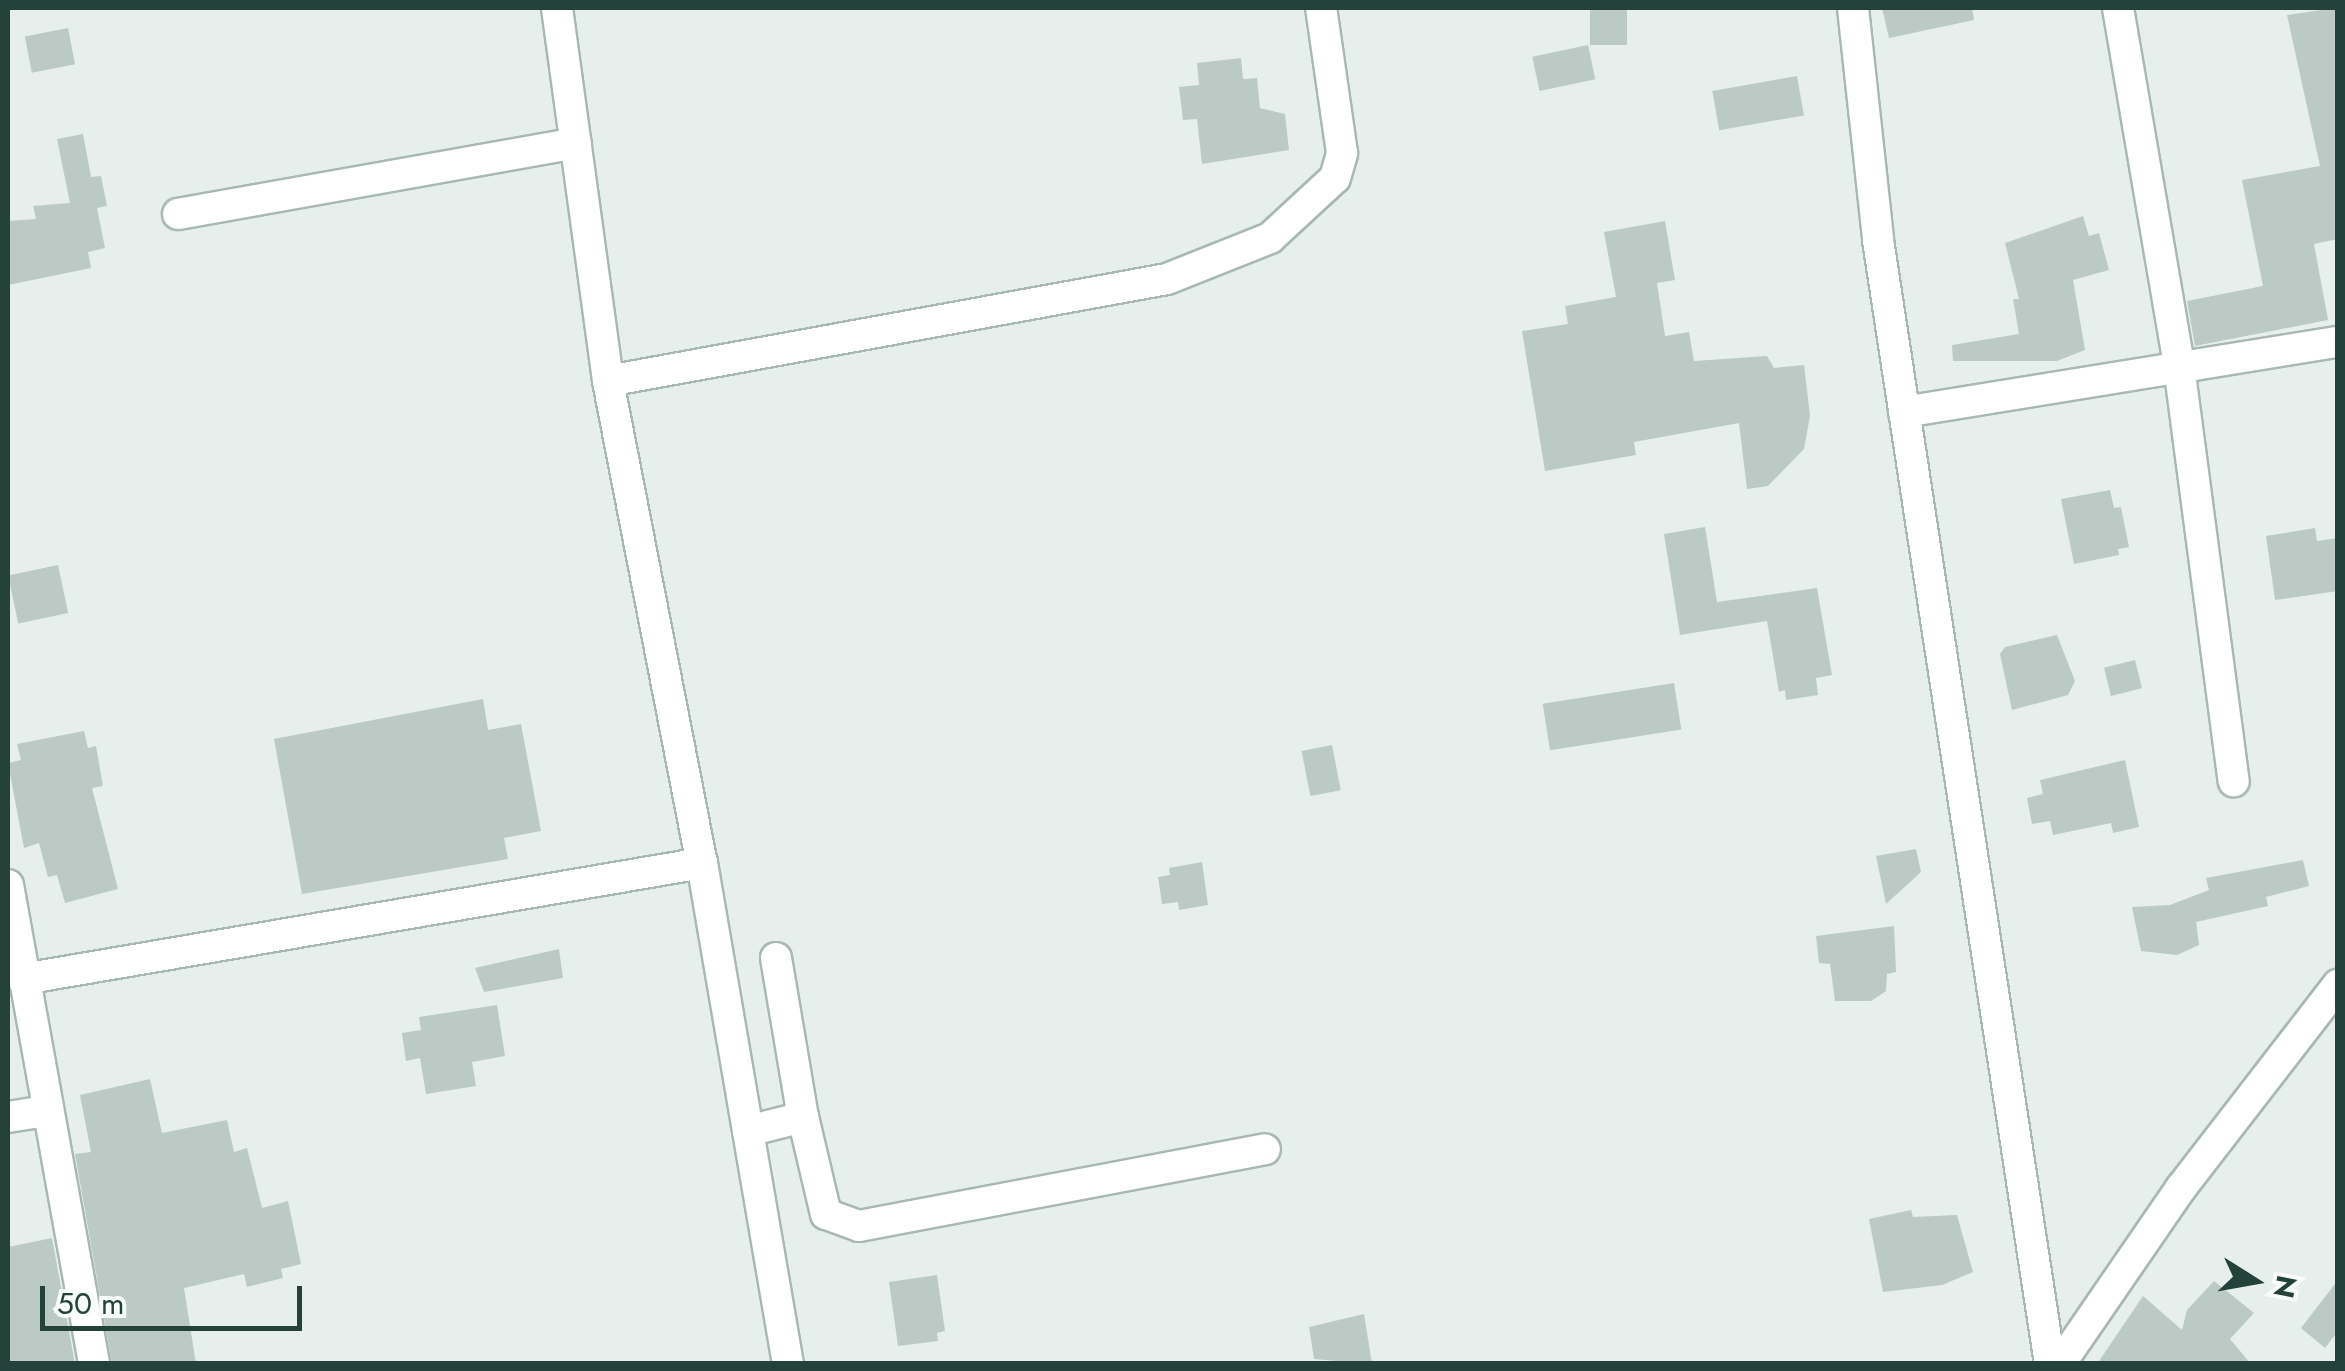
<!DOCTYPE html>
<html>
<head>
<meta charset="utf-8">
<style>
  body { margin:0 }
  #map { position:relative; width:2345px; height:1371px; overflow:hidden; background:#e6efeb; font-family:Jost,sans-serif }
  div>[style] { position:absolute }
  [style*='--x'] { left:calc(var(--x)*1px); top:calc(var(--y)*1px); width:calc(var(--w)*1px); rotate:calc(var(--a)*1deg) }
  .building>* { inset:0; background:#bbcac4; transform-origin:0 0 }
  .roads { filter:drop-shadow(2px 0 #a8b8b2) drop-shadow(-2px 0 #a8b8b2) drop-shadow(0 2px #a8b8b2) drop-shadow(0 -2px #a8b8b2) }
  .street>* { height:30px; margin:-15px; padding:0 15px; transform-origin:15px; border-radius:15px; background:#fff }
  span { translate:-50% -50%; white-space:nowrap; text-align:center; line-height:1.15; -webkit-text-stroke:8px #f7fbf9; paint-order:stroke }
  .frame { position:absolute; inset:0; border:10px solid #24423a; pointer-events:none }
  .north { position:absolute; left:2205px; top:1231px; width:100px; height:100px; -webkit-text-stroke:8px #f7fbf9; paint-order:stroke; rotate:101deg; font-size:28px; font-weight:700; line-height:40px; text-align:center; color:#24423a }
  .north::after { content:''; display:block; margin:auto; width:35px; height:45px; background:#24423a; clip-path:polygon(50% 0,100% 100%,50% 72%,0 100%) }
  .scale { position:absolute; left:40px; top:1286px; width:262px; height:45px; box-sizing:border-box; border:5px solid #24423a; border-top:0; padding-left:12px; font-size:30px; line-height:35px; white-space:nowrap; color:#24423a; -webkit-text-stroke:8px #f7fbf9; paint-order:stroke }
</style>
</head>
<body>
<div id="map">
  <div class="building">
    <div style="left:1590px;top:8px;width:37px;height:37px"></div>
    <div style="clip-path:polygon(1882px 8px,1972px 8px,1974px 20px,1889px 38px)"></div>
    <div style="clip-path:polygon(2335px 8px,2338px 239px,2314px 244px,2328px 320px,2195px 346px,2187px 301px,2263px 286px,2242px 180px,2320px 166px,2287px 15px)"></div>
    <div style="left:68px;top:28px;width:37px;height:44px;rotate:79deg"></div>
    <div style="left:1588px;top:45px;width:35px;height:57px;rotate:78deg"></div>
    <div style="clip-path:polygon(1241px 58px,1243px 79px,1257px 78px,1260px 108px,1285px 114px,1289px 150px,1202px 164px,1197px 119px,1183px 120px,1179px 87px,1199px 85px,1197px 63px)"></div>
    <div style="left:1797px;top:76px;width:40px;height:86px;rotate:80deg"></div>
    <div style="clip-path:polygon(83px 134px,91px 177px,101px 176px,107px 206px,97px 208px,105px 248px,88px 252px,91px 268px,8px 285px,8px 221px,36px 219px,33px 206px,70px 203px,57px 139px)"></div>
    <div style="clip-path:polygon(2083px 216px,2089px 236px,2099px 233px,2109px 270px,2073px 280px,2085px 350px,2057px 361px,1953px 361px,1952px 345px,2019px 334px,2013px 299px,2019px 299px,2005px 243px)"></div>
    <div style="clip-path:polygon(1665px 221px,1675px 280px,1657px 283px,1665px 336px,1689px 332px,1694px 361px,1767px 356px,1774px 368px,1804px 365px,1810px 416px,1804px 449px,1768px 486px,1747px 489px,1739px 423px,1634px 442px,1636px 455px,1545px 471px,1522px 331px,1568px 324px,1565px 306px,1616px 297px,1604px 232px)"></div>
    <div style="clip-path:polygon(2110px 490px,2114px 508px,2121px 507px,2129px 547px,2118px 549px,2119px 555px,2074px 564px,2061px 499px)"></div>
    <div style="clip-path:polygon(1705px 527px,1717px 602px,1817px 588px,1832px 675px,1816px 678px,1818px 695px,1786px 700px,1785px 690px,1779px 692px,1767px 621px,1680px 635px,1664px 534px)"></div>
    <div style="clip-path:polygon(2315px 528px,2317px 541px,2338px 538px,2338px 591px,2275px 600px,2266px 536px)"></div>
    <div style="left:58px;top:565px;width:49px;height:51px;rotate:78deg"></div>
    <div style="clip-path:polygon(2057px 635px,2075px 681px,2068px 695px,2012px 710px,2000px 654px,2005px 647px)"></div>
    <div style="left:2135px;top:660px;width:29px;height:32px;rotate:76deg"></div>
    <div style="left:1674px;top:683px;width:47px;height:133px;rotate:81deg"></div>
    <div style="clip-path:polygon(483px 699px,488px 730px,521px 724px,541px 831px,504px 838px,508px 859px,302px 894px,274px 739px)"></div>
    <div style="clip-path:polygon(84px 731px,88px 748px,96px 746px,103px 786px,92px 788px,118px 889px,65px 903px,57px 875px,48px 877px,39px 843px,24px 848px,8px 763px,21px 760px,17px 744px)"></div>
    <div style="left:1332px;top:745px;width:46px;height:31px;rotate:79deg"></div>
    <div style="clip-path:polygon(2125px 760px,2139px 827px,2113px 833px,2111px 823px,2053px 835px,2050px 821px,2032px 824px,2027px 798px,2043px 794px,2040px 780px)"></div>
    <div style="clip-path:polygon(1916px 849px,1921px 872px,1886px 904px,1876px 856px)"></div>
    <div style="clip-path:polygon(2303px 860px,2309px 886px,2266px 897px,2268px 906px,2196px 922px,2199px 945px,2177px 955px,2141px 951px,2132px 907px,2170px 905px,2209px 890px,2206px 878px)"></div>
    <div style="clip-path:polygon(1202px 862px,1208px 905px,1179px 910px,1178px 902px,1162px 904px,1158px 877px,1170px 875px,1169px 868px)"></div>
    <div style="clip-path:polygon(1894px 926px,1896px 972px,1887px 974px,1886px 991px,1871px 1001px,1835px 1001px,1830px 964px,1819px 963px,1816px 936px)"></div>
    <div style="clip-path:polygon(559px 949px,563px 978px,484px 992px,475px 968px)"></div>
    <div style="clip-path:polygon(497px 1005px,505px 1056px,472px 1062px,476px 1086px,426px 1094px,420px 1058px,406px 1061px,402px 1033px,421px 1030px,419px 1017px)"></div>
    <div style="clip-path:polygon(150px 1079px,162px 1133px,227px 1120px,234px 1152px,247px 1148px,262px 1208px,288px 1201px,301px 1264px,281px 1269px,283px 1278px,247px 1287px,244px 1274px,184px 1288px,196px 1364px,112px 1364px,75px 1154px,91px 1152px,80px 1095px)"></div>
    <div style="clip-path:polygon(1911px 1210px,1913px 1217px,1957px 1215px,1973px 1272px,1942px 1285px,1883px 1292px,1869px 1219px)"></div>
    <div style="clip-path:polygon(52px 1238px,75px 1364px,8px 1364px,8px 1247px)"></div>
    <div style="clip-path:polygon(937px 1275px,945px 1331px,937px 1333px,938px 1341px,898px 1346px,889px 1282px)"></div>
    <div style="clip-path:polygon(2338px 1280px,2338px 1331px,2325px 1348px,2301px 1328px)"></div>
    <div style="clip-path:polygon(2214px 1281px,2254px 1313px,2230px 1339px,2251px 1364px,2097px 1364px,2143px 1296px,2182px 1330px,2187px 1310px)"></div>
    <div style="clip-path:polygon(1364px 1314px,1372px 1364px,1314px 1359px,1309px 1327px)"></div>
  </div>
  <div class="roads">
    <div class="street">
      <div style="--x:557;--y:8;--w:376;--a:82.2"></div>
      <div style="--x:608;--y:381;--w:491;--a:79"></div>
      <div style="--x:702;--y:863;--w:508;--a:80.26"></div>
      <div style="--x:1853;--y:8;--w:233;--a:83.8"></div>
      <div style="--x:1878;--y:240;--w:1137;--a:81.3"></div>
      <div style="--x:2118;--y:8;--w:363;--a:80.3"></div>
      <div style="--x:2179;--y:366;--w:419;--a:82.5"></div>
      <div style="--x:178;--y:214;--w:404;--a:-10.1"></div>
      <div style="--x:608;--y:381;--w:568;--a:-10.34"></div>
      <div style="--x:1167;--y:279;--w:111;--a:-21.7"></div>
      <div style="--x:1270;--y:238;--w:88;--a:-42.7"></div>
      <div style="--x:1335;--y:178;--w:26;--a:-74"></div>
      <div style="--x:1342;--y:153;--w:147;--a:-98.2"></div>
      <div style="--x:1904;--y:412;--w:440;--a:-9.2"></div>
      <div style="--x:8;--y:885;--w:487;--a:79.8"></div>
      <div style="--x:776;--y:958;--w:161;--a:80.4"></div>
      <div style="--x:23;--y:979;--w:689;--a:-9.69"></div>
      <div style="--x:8;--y:1117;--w:39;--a:-9"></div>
      <div style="--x:748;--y:1131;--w:57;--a:-14.3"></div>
      <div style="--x:803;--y:1117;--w:100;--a:76.7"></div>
      <div style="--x:826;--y:1214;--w:35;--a:20"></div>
      <div style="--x:859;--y:1226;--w:413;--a:-10.7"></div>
      <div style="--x:2060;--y:1364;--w:214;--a:-55.5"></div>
      <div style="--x:2181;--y:1188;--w:257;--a:-52.3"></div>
    </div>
  </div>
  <div class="frame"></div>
  <div class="north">N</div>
  <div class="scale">50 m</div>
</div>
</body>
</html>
